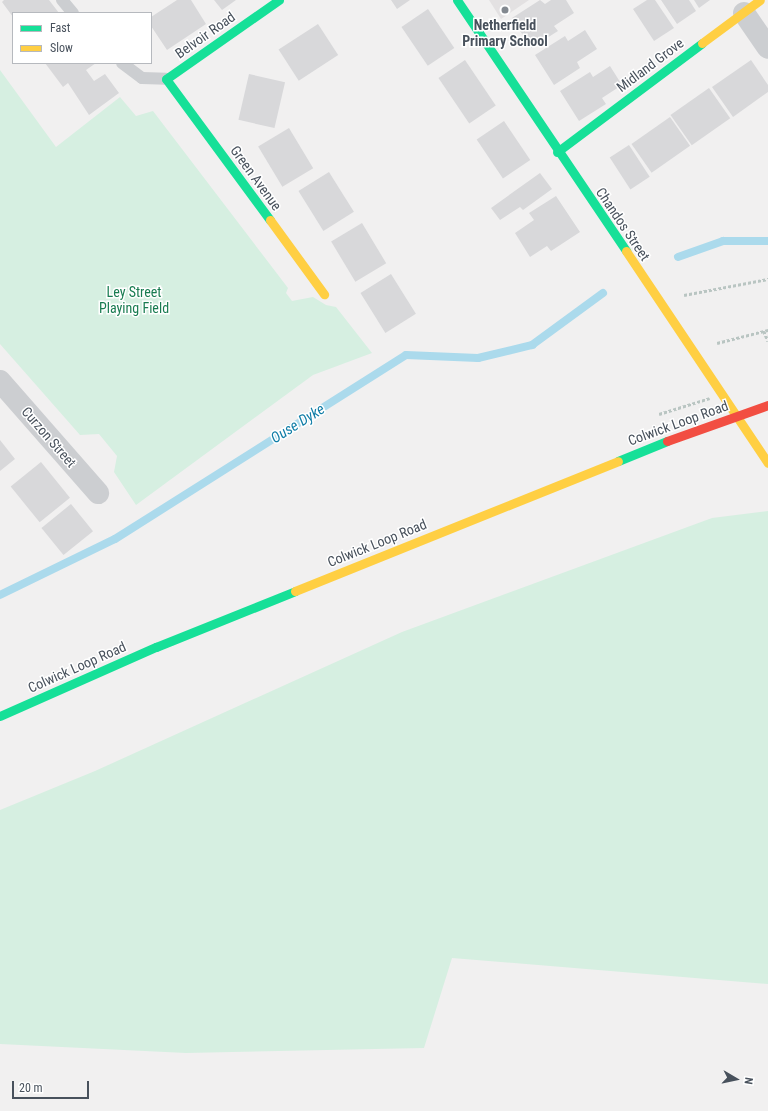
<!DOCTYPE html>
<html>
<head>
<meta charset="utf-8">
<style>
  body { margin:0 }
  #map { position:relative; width:768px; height:1111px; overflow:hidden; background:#f1f0f0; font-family:"Roboto Condensed",sans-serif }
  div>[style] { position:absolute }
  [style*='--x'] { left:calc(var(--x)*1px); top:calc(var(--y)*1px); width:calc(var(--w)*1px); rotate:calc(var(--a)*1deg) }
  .education>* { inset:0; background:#e3e1e2 }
  .green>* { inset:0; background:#d6efe1 }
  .stream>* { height:8px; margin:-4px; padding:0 4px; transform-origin:4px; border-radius:4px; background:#abdaec }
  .building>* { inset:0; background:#d8d8da; transform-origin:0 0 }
  .path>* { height:2.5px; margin-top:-1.25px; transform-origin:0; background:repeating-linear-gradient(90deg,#b9c5c2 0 3px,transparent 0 5px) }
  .lane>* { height:12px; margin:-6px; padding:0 6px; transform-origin:6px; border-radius:6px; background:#ccced1 }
  .street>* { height:22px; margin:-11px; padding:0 11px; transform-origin:11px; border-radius:11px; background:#ccced1 }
  .fast>* { height:9px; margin:-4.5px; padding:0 4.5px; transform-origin:4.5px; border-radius:4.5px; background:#16e098 }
  .slow>* { height:9px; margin:-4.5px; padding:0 4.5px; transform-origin:4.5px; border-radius:4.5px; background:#ffcf43 }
  .path-bridge>* { height:2.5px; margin-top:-1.25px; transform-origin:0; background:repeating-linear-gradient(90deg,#b9c5c2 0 3px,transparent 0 5px) }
  .jam-bridge>* { height:9px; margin:-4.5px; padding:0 4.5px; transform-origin:4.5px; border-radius:4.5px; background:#f24e42 }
  .dots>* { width:11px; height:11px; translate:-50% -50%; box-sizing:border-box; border:2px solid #fff; border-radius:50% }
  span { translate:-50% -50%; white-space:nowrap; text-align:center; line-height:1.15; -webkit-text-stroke:3px #fff; paint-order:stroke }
  .poi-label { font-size:14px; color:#48515c; font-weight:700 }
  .street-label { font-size:14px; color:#48515c }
  .park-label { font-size:14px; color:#197c51 }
  .water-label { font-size:15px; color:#107da7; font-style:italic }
  .legend { position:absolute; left:12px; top:12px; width:140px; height:52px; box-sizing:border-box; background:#fff; border:1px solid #b6b9be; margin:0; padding:5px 7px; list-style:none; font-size:12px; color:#48515c }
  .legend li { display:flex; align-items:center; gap:8px; height:20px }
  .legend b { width:20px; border:1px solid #b6b9be }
  .north { position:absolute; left:716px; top:1059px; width:40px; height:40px; -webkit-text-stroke:3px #fff; paint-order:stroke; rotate:99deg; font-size:11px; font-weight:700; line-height:16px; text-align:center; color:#48515c }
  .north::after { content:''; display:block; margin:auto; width:14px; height:18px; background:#48515c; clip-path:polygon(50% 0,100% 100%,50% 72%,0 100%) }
  .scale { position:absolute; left:12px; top:1081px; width:77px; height:18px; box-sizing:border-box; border:2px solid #48515c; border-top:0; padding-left:5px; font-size:12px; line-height:14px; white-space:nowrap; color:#48515c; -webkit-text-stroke:3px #fff; paint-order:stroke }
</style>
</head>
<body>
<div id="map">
  <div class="education">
    <div style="clip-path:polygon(489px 0,529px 0,501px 19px)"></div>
  </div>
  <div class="green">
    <div style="clip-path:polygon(0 70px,56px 147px,120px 97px,136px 116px,153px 111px,288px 288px,286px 293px,292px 301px,313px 297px,326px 305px,336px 307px,372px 353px,313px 375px,136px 505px,114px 472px,117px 456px,99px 434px,80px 435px,0 344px)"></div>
    <div style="clip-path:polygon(768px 511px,768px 984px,452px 958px,424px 1048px,186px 1053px,0 1044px,0 810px,95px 771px,402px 632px,712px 518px)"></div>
  </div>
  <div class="stream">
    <div style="--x:678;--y:257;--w:48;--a:-19.6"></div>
    <div style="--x:723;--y:241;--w:45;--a:0"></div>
    <div style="--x:0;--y:595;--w:128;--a:-26"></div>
    <div style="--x:115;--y:539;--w:344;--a:-32.3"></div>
    <div style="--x:406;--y:355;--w:72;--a:2.4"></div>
    <div style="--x:478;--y:358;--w:56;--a:-13.5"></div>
    <div style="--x:532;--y:345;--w:88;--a:-36.2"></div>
  </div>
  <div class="building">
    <div style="clip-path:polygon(4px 0,49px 0,59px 13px,13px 13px,13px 17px,2px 2px)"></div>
    <div style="clip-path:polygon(177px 0,191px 0,206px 24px,167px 50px,151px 26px,151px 17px)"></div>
    <div style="clip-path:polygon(214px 0,236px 0,222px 10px)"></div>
    <div style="clip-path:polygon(391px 0,410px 0,397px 9px)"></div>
    <div style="clip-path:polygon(540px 0,545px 4px,551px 0,566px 0,574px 13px,554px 26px,558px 31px,531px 48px,512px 18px)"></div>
    <div style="clip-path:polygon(647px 0,655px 0,674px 28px,654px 41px,633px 9px)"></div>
    <div style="clip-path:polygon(661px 0,689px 0,696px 11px,677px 24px)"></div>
    <div style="clip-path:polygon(694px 0,710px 0,699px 8px)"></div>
    <div style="left:428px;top:9px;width:47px;height:32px;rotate:56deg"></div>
    <div style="left:318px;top:24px;width:37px;height:47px;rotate:57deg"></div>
    <div style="clip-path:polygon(585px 30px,597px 49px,577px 62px,580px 68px,554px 85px,535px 55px,565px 36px,568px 41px)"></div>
    <div style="left:465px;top:60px;width:55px;height:32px;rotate:56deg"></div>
    <div style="clip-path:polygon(751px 60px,768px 85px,768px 92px,733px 117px,712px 87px)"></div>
    <div style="clip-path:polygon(45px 63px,96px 63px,86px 70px,94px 81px,105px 74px,119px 93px,89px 115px,68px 83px,63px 87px)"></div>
    <div style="clip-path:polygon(610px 66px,622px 85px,602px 98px,606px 104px,579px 121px,560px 91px,590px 72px,593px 77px)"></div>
    <div style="left:249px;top:74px;width:37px;height:47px;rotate:13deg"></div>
    <div style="left:709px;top:88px;width:37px;height:47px;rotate:55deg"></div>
    <div style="left:670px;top:117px;width:35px;height:47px;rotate:55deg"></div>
    <div style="left:504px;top:121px;width:47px;height:33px;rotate:56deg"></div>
    <div style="left:289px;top:128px;width:47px;height:36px;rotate:59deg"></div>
    <div style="left:629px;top:145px;width:38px;height:23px;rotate:57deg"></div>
    <div style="left:329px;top:172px;width:47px;height:36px;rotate:58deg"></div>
    <div style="clip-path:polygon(540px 173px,552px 189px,523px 210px,520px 207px,500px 220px,491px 208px)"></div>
    <div style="clip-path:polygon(556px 196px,580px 232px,551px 251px,547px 246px,530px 257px,515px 233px,534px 220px,529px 213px)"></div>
    <div style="left:362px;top:223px;width:47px;height:36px;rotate:59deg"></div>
    <div style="left:391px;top:274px;width:47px;height:36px;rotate:58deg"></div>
    <div style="clip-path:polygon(0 440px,15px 459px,0 471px)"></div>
    <div style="left:41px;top:462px;width:46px;height:39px;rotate:51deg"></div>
    <div style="left:71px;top:504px;width:35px;height:38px;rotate:51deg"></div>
  </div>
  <div class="path">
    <div style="--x:684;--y:295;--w:86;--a:-10.8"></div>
    <div style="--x:764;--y:331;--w:11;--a:68"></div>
    <div style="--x:717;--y:343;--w:53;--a:-14.3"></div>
  </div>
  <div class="lane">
    <div style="--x:62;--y:0;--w:17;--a:50"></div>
    <div style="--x:122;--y:63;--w:25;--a:37"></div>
    <div style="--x:142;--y:78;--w:24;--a:2"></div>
  </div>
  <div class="street">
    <div style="--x:744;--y:13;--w:42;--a:55.6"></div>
    <div style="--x:0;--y:381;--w:149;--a:48.8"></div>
  </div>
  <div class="fast">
    <div style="--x:457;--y:0;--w:303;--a:56"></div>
    <div style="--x:557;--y:152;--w:181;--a:-36.9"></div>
    <div style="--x:270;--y:220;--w:175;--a:-126.4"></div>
    <div style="--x:166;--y:79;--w:138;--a:-35"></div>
    <div style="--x:618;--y:461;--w:53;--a:-22.2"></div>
    <div style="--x:0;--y:716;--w:171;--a:-23.9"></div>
    <div style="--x:156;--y:647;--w:150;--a:-21.9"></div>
  </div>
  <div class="slow">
    <div style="--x:702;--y:43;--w:72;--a:-36.6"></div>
    <div style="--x:270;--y:220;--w:92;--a:53.9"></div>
    <div style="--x:626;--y:251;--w:255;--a:56.2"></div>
    <div style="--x:295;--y:591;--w:348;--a:-21.9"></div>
  </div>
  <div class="path-bridge">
    <div style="--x:659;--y:414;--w:53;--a:-17.4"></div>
  </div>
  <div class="jam-bridge">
    <div style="--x:667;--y:441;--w:107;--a:-19.6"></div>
  </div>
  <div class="dots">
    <div style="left:505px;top:10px;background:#838990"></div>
  </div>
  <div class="poi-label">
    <span style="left:505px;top:33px">Netherfield<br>Primary School</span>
  </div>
  <div class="street-label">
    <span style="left:205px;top:35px;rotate:-35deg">Belvoir Road</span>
    <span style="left:650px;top:65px;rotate:-37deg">Midland Grove</span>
    <span style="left:256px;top:178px;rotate:54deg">Green Avenue</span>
    <span style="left:623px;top:224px;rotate:56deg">Chandos Street</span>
    <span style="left:678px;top:423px;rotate:-20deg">Colwick Loop Road</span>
    <span style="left:49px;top:437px;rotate:49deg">Curzon Street</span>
    <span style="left:377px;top:543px;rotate:-22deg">Colwick Loop Road</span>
    <span style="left:77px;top:667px;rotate:-24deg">Colwick Loop Road</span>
  </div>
  <div class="park-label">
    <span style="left:134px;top:300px">Ley Street<br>Playing Field</span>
  </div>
  <div class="water-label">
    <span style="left:298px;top:424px;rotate:-32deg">Ouse Dyke</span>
  </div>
  <ul class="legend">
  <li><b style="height:5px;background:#16e098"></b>Fast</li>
  <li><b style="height:5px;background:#ffcf43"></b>Slow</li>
  </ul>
  <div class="north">N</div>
  <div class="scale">20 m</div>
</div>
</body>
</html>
